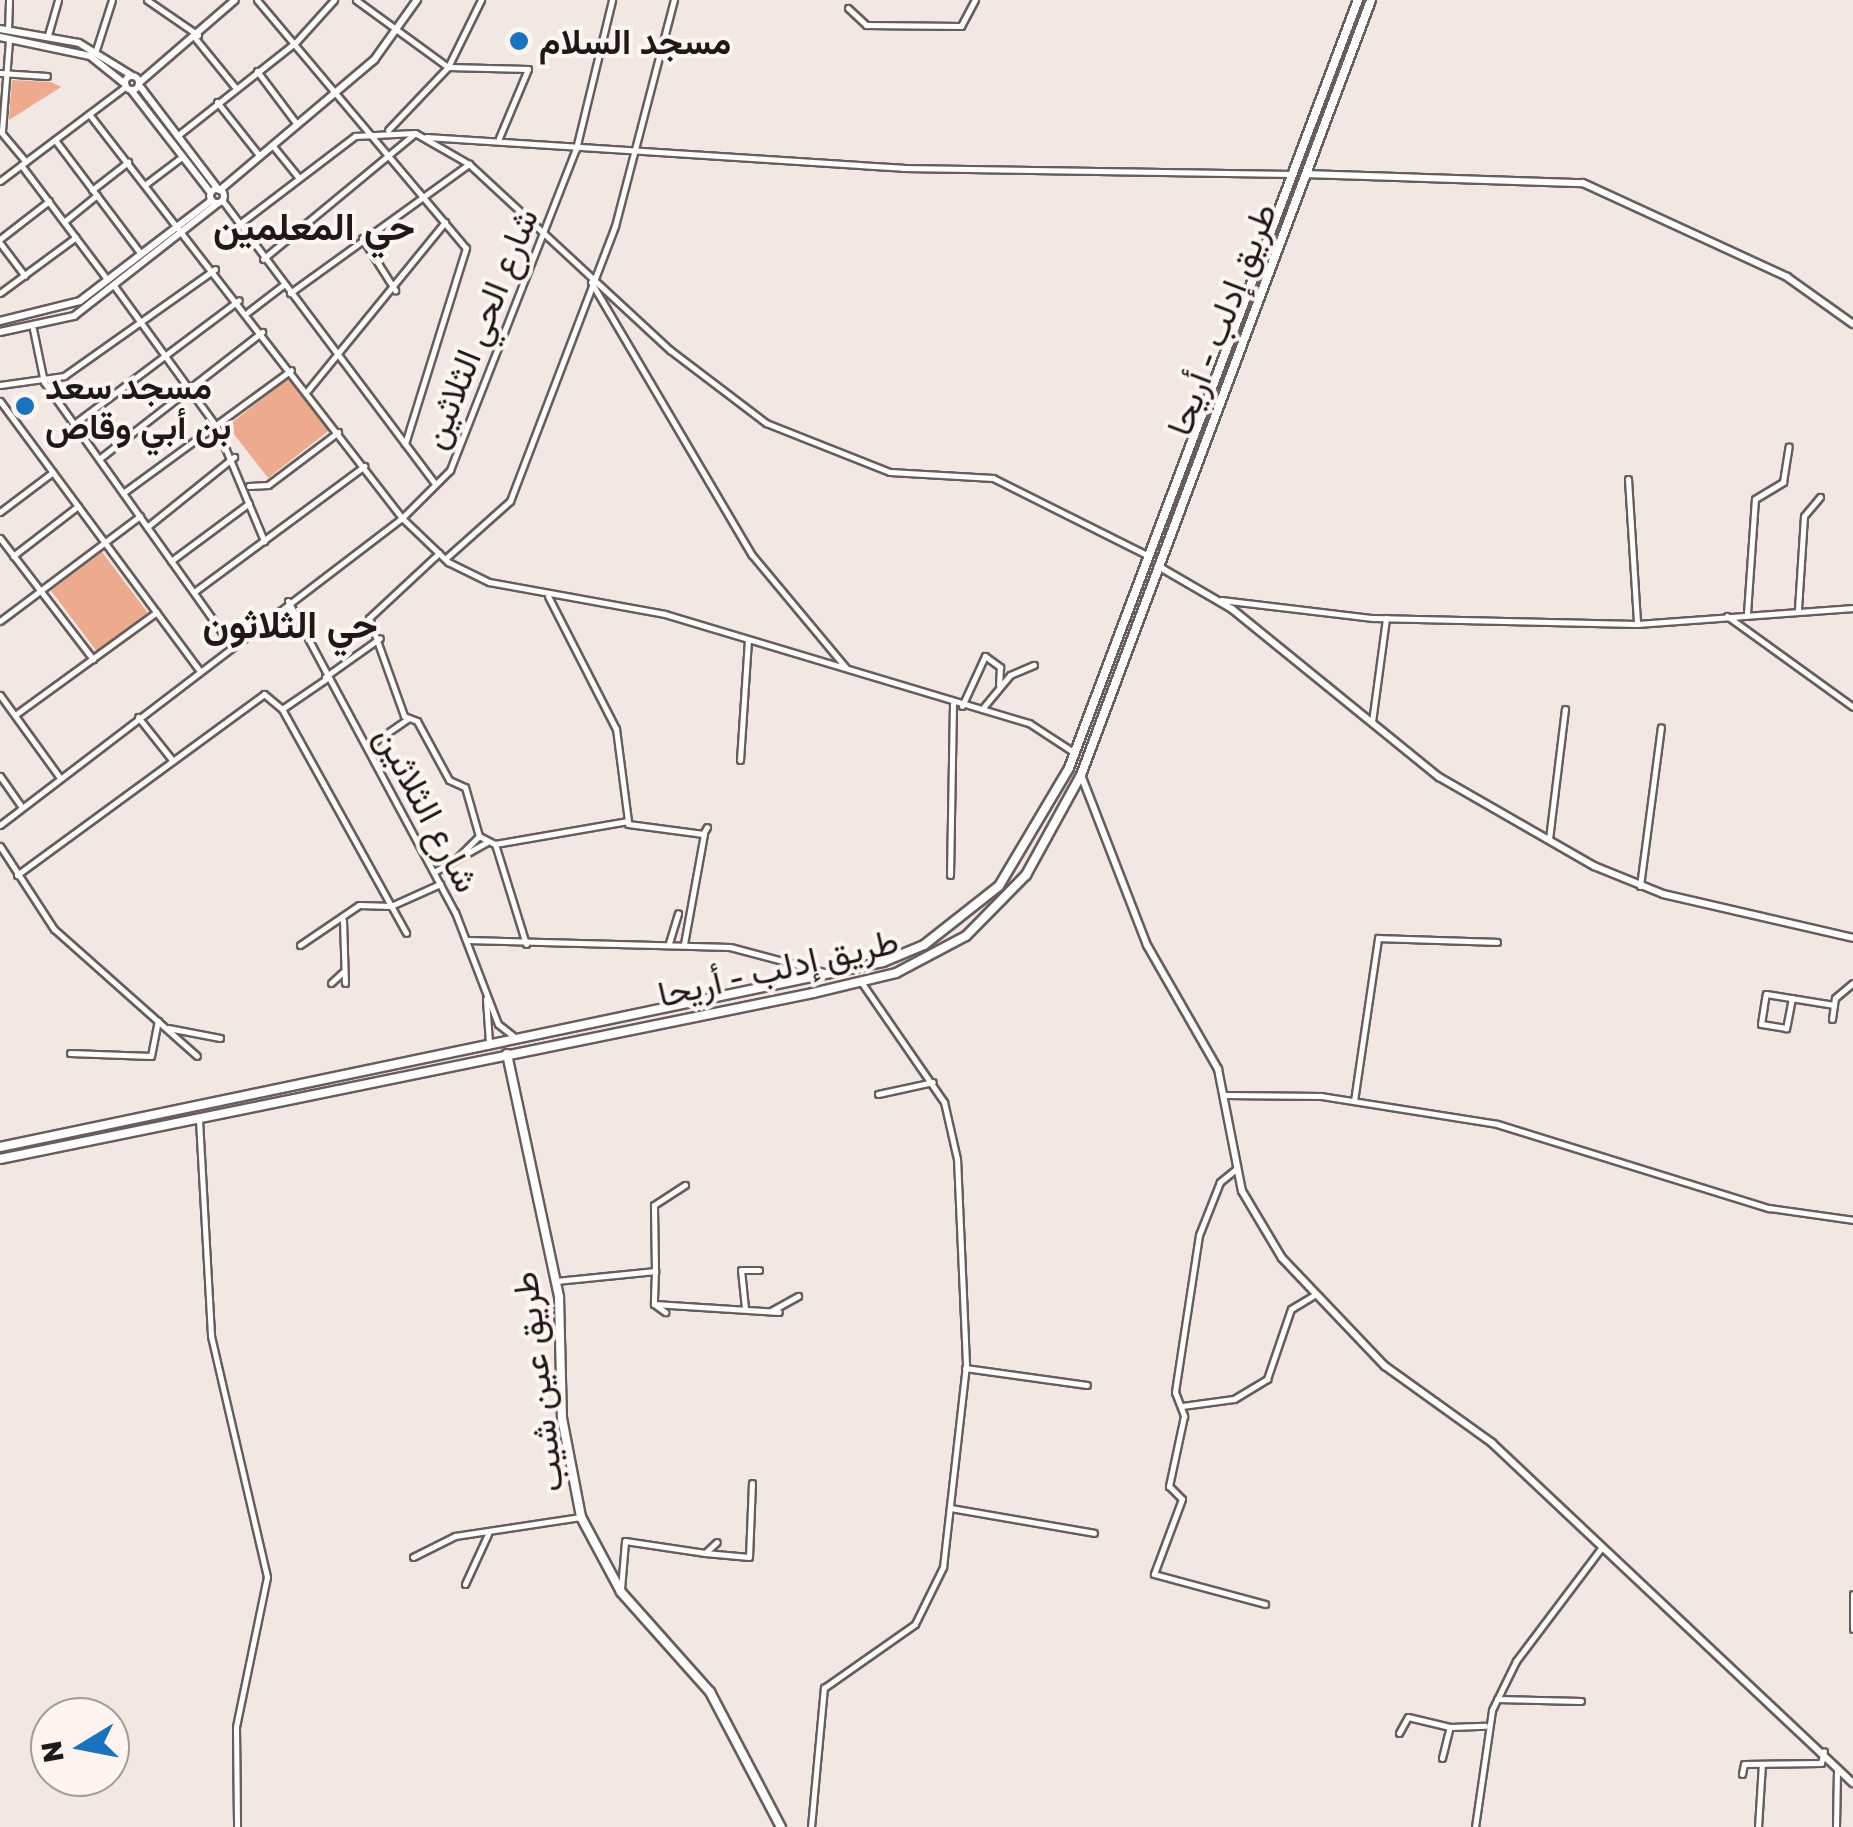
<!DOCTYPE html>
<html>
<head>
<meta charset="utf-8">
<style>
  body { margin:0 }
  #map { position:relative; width:1853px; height:1827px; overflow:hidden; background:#f1e7e3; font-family:"Golos Text",Vazirmatn,sans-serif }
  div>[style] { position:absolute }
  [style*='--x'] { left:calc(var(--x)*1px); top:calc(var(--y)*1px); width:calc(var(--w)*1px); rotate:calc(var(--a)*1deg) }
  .green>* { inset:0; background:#eeaa8d; transform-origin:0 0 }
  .roads { filter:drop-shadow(2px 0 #675e5b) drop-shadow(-2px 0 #675e5b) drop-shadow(0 2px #675e5b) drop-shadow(0 -2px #675e5b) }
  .minor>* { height:5px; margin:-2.5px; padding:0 2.5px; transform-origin:2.5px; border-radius:2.5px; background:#fff }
  .tertiary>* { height:6px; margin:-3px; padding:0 3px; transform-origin:3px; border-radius:3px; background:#fff }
  .tertiary>.ring { margin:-3px; padding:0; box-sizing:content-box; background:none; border:6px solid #fff; border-radius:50% }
  .secondary>* { height:8px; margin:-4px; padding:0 4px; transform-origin:4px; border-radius:4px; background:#fff }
  .primary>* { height:8px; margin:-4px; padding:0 4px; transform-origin:4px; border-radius:4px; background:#fff }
  .dots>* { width:28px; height:28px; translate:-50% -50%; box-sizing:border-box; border:5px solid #fff4f0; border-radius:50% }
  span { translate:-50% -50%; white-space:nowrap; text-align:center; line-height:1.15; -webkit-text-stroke:8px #fff4f0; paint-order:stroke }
  .poi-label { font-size:35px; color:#1c1917; font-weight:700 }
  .left { translate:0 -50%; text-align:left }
  .street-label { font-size:35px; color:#1c1917 }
  .neighbourhood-label { font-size:38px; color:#1c1917; font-weight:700 }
  .north { position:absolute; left:30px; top:1697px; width:100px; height:100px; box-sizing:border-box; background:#fff4f0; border:2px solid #a49c99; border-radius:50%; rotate:260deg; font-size:28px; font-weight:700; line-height:40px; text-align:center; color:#1c1917 }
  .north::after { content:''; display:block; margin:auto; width:35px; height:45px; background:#1874c1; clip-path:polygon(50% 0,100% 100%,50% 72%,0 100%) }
</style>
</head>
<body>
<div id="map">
  <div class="green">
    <div style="clip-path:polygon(12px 80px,51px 82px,61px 87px,9px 120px)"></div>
    <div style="left:289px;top:378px;width:66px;height:78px;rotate:52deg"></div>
    <div style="left:102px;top:552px;width:76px;height:64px;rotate:53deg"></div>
  </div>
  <div class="roads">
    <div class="minor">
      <div style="--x:147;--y:0;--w:62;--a:34.5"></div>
      <div style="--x:257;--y:0;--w:324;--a:49.9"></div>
      <div style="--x:466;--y:248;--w:205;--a:107.3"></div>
      <div style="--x:356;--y:0;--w:114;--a:36.1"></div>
      <div style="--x:448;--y:67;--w:80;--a:1.4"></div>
      <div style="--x:528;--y:69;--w:75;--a:112.8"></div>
      <div style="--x:848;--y:8;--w:25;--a:43"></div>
      <div style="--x:866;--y:25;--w:95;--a:0.6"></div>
      <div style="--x:961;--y:26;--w:30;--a:-62"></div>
      <div style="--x:8;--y:30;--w:30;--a:-88"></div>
      <div style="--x:48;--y:35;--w:36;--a:-74"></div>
      <div style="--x:195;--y:38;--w:63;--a:50.8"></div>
      <div style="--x:96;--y:50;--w:52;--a:-72.3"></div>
      <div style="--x:257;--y:71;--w:65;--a:53.1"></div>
      <div style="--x:0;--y:73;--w:47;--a:3.7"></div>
      <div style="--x:217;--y:102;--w:66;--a:51.7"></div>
      <div style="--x:89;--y:114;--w:511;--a:52.23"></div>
      <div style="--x:402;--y:518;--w:64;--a:43.7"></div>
      <div style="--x:448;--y:562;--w:46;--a:26"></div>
      <div style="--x:489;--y:582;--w:179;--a:10.3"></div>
      <div style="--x:665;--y:614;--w:380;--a:16.7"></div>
      <div style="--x:1029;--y:723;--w:55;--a:33.1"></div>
      <div style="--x:388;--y:130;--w:87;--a:-46.4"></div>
      <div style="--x:448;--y:67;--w:75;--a:-63.8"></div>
      <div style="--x:0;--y:131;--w:40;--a:50"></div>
      <div style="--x:2;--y:131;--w:91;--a:-85.6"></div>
      <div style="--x:177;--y:136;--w:152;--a:-38.3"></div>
      <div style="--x:296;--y:42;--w:57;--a:-47.9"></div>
      <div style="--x:426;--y:137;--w:478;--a:3.7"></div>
      <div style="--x:903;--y:168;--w:389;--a:0.9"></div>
      <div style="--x:55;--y:140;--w:141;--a:53"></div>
      <div style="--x:273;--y:146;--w:41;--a:50.9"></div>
      <div style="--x:21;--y:165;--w:143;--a:53"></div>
      <div style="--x:0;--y:181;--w:158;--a:-37"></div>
      <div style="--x:146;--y:184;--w:46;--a:-37.1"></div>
      <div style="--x:92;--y:190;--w:46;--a:-37.9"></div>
      <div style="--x:222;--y:200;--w:353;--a:53.1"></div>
      <div style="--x:65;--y:221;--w:41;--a:-39.1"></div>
      <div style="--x:238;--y:225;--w:147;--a:-37.3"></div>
      <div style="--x:355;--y:136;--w:60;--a:-2.9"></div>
      <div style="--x:415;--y:133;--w:62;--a:29.9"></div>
      <div style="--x:469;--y:164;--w:274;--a:42.8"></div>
      <div style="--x:670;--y:350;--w:121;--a:37.2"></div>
      <div style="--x:766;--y:423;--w:133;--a:21.6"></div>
      <div style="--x:890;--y:472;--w:103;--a:3.3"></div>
      <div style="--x:993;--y:478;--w:174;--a:26.6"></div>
      <div style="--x:362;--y:238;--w:62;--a:57.6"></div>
      <div style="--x:0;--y:239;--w:62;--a:-37.8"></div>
      <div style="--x:0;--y:243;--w:41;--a:52.9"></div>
      <div style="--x:263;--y:259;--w:196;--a:-39.6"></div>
      <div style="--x:591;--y:282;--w:317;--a:59.5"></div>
      <div style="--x:752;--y:555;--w:147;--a:50.2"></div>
      <div style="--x:115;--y:287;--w:172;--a:54"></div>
      <div style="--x:216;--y:426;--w:125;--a:67.3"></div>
      <div style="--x:0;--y:293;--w:94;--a:-36.4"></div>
      <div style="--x:290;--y:293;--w:221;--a:-35.8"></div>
      <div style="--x:248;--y:312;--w:44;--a:-37.6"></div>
      <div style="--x:33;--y:329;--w:54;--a:78.3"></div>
      <div style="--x:44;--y:382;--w:323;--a:54.6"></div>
      <div style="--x:0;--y:385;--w:65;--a:-8"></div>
      <div style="--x:64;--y:376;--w:185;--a:-35.3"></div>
      <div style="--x:308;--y:390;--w:217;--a:-50.8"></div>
      <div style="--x:0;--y:401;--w:335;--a:53.5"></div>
      <div style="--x:74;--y:424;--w:206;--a:-36.9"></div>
      <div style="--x:99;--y:459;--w:207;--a:-37.9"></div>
      <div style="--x:1628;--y:479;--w:145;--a:86.4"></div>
      <div style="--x:249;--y:486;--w:19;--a:-3"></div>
      <div style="--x:268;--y:485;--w:88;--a:-37.1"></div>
      <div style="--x:123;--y:493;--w:208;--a:-36.2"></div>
      <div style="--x:0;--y:512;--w:66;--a:-37"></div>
      <div style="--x:147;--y:527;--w:112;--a:-38.8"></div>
      <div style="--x:0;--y:538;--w:153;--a:52.5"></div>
      <div style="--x:439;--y:553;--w:96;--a:137.1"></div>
      <div style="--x:369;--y:618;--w:104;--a:70.3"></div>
      <div style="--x:404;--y:716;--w:14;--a:21"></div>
      <div style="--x:417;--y:721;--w:67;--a:61.5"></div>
      <div style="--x:449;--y:780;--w:17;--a:24"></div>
      <div style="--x:465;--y:787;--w:51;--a:74.1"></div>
      <div style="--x:479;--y:836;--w:18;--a:27"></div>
      <div style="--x:13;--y:556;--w:82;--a:-37.6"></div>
      <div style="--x:445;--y:559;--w:87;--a:-41.7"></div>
      <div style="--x:510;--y:501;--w:294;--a:-69.1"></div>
      <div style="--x:615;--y:226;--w:234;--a:-75.4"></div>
      <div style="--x:171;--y:561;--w:97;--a:-36.6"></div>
      <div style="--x:194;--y:592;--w:212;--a:-36.5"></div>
      <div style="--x:1221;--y:600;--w:153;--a:6.8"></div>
      <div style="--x:1373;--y:618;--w:264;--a:1.3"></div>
      <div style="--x:1637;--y:624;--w:217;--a:-4.2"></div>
      <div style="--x:288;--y:601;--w:353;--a:61.8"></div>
      <div style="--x:455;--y:912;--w:120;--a:69"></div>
      <div style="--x:498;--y:1024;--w:23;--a:38"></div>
      <div style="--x:1798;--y:609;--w:93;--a:-86.3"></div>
      <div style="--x:1804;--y:516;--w:25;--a:-50"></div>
      <div style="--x:1747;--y:613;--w:114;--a:-86"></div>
      <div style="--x:1755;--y:499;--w:33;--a:-31"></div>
      <div style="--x:1783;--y:482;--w:36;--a:-81"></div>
      <div style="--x:1727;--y:616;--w:155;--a:35.8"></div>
      <div style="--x:0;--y:621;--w:175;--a:-36.9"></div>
      <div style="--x:325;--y:677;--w:67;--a:-35.3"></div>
      <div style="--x:326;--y:679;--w:53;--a:145.7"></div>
      <div style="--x:282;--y:709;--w:256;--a:61"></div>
      <div style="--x:0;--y:695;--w:102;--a:54.1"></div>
      <div style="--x:962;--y:706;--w:55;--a:-65.3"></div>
      <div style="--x:985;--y:656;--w:19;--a:36"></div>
      <div style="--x:1000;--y:667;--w:18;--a:93"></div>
      <div style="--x:982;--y:709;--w:44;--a:-50.5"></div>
      <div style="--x:1010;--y:675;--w:26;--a:-23"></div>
      <div style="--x:15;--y:715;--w:175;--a:-36"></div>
      <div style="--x:138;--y:717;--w:56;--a:51.5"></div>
      <div style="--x:1372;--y:722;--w:105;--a:-82.3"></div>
      <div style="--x:367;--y:747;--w:51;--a:-34.6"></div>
      <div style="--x:740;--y:760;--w:120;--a:-86.2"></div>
      <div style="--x:0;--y:776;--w:38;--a:55"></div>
      <div style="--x:628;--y:824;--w:76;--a:7.6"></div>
      <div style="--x:703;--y:834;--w:8;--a:-60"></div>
      <div style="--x:0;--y:825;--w:506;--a:-37.37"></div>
      <div style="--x:402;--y:518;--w:68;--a:-45"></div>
      <div style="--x:450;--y:470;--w:345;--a:-68.6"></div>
      <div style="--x:576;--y:149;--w:153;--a:-76.4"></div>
      <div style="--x:1549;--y:839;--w:131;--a:-83"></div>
      <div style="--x:0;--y:846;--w:99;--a:57"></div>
      <div style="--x:54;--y:929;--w:191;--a:41.6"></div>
      <div style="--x:456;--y:859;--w:33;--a:-45"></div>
      <div style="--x:434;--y:872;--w:61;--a:-29.5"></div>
      <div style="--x:17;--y:875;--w:306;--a:-36.2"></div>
      <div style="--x:264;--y:694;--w:23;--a:40"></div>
      <div style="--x:950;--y:875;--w:171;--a:-89"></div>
      <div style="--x:1640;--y:886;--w:160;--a:-82.5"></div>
      <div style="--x:343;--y:920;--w:63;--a:88.2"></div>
      <div style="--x:467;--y:940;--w:263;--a:1.5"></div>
      <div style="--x:730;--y:947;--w:97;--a:14.9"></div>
      <div style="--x:669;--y:943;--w:31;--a:-73"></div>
      <div style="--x:526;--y:944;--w:105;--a:-107.2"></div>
      <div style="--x:495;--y:844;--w:135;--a:-9.8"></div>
      <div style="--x:628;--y:821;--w:93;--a:-97.4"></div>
      <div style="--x:616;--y:729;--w:149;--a:-117.1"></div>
      <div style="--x:684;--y:944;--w:112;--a:-79.7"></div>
      <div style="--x:300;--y:945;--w:71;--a:-34.1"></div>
      <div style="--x:359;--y:905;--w:32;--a:2"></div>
      <div style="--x:391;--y:906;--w:54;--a:-24.2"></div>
      <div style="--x:331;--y:983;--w:16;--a:-43"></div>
      <div style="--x:1792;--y:998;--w:31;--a:101"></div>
      <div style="--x:1786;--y:1028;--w:25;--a:-171"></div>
      <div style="--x:1761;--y:1024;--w:30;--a:-81"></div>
      <div style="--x:1766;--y:994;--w:69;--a:9.2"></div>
      <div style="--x:486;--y:999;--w:44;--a:86.1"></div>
      <div style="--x:1832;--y:1019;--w:21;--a:-82"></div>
      <div style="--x:1835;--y:998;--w:23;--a:-40"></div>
      <div style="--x:168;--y:1028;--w:53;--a:10.9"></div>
      <div style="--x:70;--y:1053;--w:81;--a:2.1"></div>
      <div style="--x:151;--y:1056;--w:36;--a:-79"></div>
      <div style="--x:878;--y:1094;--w:56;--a:-12.3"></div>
      <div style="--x:1225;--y:1095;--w:96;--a:0.6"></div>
      <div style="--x:1321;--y:1096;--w:178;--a:9"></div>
      <div style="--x:1497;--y:1124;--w:285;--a:17.2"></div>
      <div style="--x:1769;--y:1208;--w:85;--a:8.1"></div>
      <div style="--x:1354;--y:1101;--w:165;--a:-81.6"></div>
      <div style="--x:1378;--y:938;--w:119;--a:1.9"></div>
      <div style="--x:199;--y:1120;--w:216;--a:86.8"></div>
      <div style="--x:211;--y:1336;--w:247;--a:76.9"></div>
      <div style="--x:267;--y:1577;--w:153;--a:101.7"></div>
      <div style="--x:236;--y:1727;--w:100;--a:89.4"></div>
      <div style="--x:1236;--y:1169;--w:21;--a:141"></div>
      <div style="--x:1220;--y:1182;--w:57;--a:111.6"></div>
      <div style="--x:1199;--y:1235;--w:159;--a:98.7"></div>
      <div style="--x:1175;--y:1392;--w:26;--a:69"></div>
      <div style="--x:1184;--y:1416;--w:72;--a:102.1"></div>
      <div style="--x:1169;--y:1486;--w:18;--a:45"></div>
      <div style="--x:1182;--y:1499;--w:80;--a:110.5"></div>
      <div style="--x:1154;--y:1574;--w:115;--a:15.1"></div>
      <div style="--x:655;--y:1271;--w:33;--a:92"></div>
      <div style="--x:654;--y:1304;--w:14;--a:36"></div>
      <div style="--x:556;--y:1281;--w:100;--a:-5.8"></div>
      <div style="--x:655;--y:1271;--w:66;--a:-90.9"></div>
      <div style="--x:654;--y:1205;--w:37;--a:-33"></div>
      <div style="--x:654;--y:1304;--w:125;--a:3.7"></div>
      <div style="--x:745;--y:1308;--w:38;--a:-96"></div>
      <div style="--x:741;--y:1270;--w:18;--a:0"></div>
      <div style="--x:771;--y:1311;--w:31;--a:-29"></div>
      <div style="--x:965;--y:1368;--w:123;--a:7.9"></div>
      <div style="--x:1182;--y:1406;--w:52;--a:-7.7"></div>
      <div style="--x:1234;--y:1399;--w:39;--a:-31"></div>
      <div style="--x:1267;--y:1379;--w:74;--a:-71.1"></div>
      <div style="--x:1291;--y:1309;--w:27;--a:-31"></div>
      <div style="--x:950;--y:1508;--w:146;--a:9.8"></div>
      <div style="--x:705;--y:1553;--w:44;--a:5.2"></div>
      <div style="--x:749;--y:1557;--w:74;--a:-87.7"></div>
      <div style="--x:413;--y:1557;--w:47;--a:-26.6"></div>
      <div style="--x:455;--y:1536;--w:127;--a:-8.6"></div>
      <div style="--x:465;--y:1584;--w:55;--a:-65.3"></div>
      <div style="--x:621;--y:1589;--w:48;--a:-85.2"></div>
      <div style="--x:625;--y:1541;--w:81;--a:8.5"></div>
      <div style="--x:705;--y:1553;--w:16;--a:-43"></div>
      <div style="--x:1853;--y:1594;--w:35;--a:90"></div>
      <div style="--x:1497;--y:1699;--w:84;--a:1.4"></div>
      <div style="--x:1399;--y:1733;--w:18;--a:-61"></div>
      <div style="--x:1408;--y:1717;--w:43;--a:13.4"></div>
      <div style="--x:1442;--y:1758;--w:32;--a:-76"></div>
      <div style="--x:1450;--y:1727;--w:35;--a:-2"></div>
      <div style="--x:1742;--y:1774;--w:10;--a:-79"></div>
      <div style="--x:1744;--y:1764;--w:77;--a:-0.7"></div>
      <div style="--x:1821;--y:1763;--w:12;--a:-76"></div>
      <div style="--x:811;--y:1827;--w:140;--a:-84.7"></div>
      <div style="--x:824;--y:1688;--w:111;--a:-35.1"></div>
      <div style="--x:915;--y:1624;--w:64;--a:-63.8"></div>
      <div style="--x:943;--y:1567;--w:204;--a:-83.5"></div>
      <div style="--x:966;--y:1364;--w:205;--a:-92.5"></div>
      <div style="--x:957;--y:1159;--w:58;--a:-102.8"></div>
      <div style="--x:944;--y:1102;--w:145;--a:-124.6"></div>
      <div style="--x:1475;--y:1827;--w:118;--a:-81.7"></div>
      <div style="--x:1492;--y:1710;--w:55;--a:-63.9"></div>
      <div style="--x:1516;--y:1661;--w:141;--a:-53"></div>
      <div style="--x:1758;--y:1827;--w:63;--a:-86.4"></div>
      <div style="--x:1836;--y:1827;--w:57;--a:-89"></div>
    </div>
    <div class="tertiary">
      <div style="--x:0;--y:29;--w:80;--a:10"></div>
      <div style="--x:79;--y:43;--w:61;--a:31.6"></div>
      <div style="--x:0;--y:37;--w:92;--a:11.9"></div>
      <div style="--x:90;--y:56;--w:45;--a:38.7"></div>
      <div class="ring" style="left:125px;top:76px;width:8px;height:8px"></div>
      <div style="--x:140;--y:82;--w:125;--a:-40.8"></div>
      <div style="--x:139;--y:85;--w:131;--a:52.8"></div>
      <div style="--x:131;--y:90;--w:130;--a:52.2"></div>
      <div style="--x:1305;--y:174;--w:278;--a:1.9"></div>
      <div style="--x:1583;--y:183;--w:225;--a:24.7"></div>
      <div style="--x:1787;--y:277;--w:81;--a:35.5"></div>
      <div class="ring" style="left:210px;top:189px;width:8px;height:8px"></div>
      <div style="--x:220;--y:190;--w:202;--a:-40.2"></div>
      <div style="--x:374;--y:60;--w:74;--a:-54.4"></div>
      <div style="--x:0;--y:321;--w:82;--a:-14"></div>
      <div style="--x:80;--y:301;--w:166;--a:-37.4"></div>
      <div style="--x:0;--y:332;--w:76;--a:-12.2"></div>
      <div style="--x:74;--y:316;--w:183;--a:-38.1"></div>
      <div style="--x:1158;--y:566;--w:86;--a:30.2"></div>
      <div style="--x:1232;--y:609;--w:267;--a:39.1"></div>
      <div style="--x:1439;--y:777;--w:179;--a:29.9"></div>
      <div style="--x:1594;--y:866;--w:74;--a:22.1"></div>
      <div style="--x:1663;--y:894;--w:195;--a:13"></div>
      <div style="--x:1081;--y:775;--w:182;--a:68.8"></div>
      <div style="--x:1147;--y:945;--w:143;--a:60.2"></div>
      <div style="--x:1218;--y:1069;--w:124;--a:78.9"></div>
      <div style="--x:1242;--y:1191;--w:78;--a:59.2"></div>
      <div style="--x:1282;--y:1258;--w:149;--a:46.4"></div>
      <div style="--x:1385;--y:1366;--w:132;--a:35.7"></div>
      <div style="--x:1492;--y:1443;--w:496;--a:43.3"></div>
    </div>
    <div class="secondary">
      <div style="--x:507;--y:1054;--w:249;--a:77.9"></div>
      <div style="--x:559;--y:1297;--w:121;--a:88.6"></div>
      <div style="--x:562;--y:1418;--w:101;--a:79.1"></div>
      <div style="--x:581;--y:1517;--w:85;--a:61.9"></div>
      <div style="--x:621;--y:1592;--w:134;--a:48.3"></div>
      <div style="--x:710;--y:1692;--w:153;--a:62.3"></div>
    </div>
    <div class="primary">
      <div style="--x:0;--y:1147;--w:902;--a:-11.83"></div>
      <div style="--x:883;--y:962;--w:44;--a:-22.5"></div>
      <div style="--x:924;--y:945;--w:95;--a:-38.2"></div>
      <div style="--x:999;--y:886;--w:137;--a:-59.3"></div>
      <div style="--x:1069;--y:768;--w:821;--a:-69.38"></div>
      <div style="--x:0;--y:1159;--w:830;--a:-11.54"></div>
      <div style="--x:813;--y:993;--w:85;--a:-13.5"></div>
      <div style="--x:896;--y:973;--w:79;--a:-27.9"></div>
      <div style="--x:966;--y:936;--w:86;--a:-45.5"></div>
      <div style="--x:1026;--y:875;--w:114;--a:-61.2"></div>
      <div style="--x:1081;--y:775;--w:827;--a:-69.48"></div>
    </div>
  </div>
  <div class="dots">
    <div style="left:519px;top:41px;background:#1874c1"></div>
    <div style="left:25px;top:406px;background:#1874c1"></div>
  </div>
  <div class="poi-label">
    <span class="left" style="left:539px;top:41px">مسجد السلام</span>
    <span class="left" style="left:45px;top:406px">مسجد سعد<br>بن أبي وقاص</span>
  </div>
  <div class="street-label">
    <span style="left:1221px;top:319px;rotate:-69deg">طريق إدلب - أريحا</span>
    <span style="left:479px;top:328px;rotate:-68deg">شارع الحي الثلاثين</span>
    <span style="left:428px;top:809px;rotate:62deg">شارع الثلاثين</span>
    <span style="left:778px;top:967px;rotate:-13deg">طريق إدلب - أريحا</span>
    <span style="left:537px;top:1382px;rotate:-97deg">طريق عين شيب</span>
  </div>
  <div class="neighbourhood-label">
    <span style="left:314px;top:226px">حي المعلمين</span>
    <span style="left:290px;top:624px">حي الثلاثون</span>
  </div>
  <div class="north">N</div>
</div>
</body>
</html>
